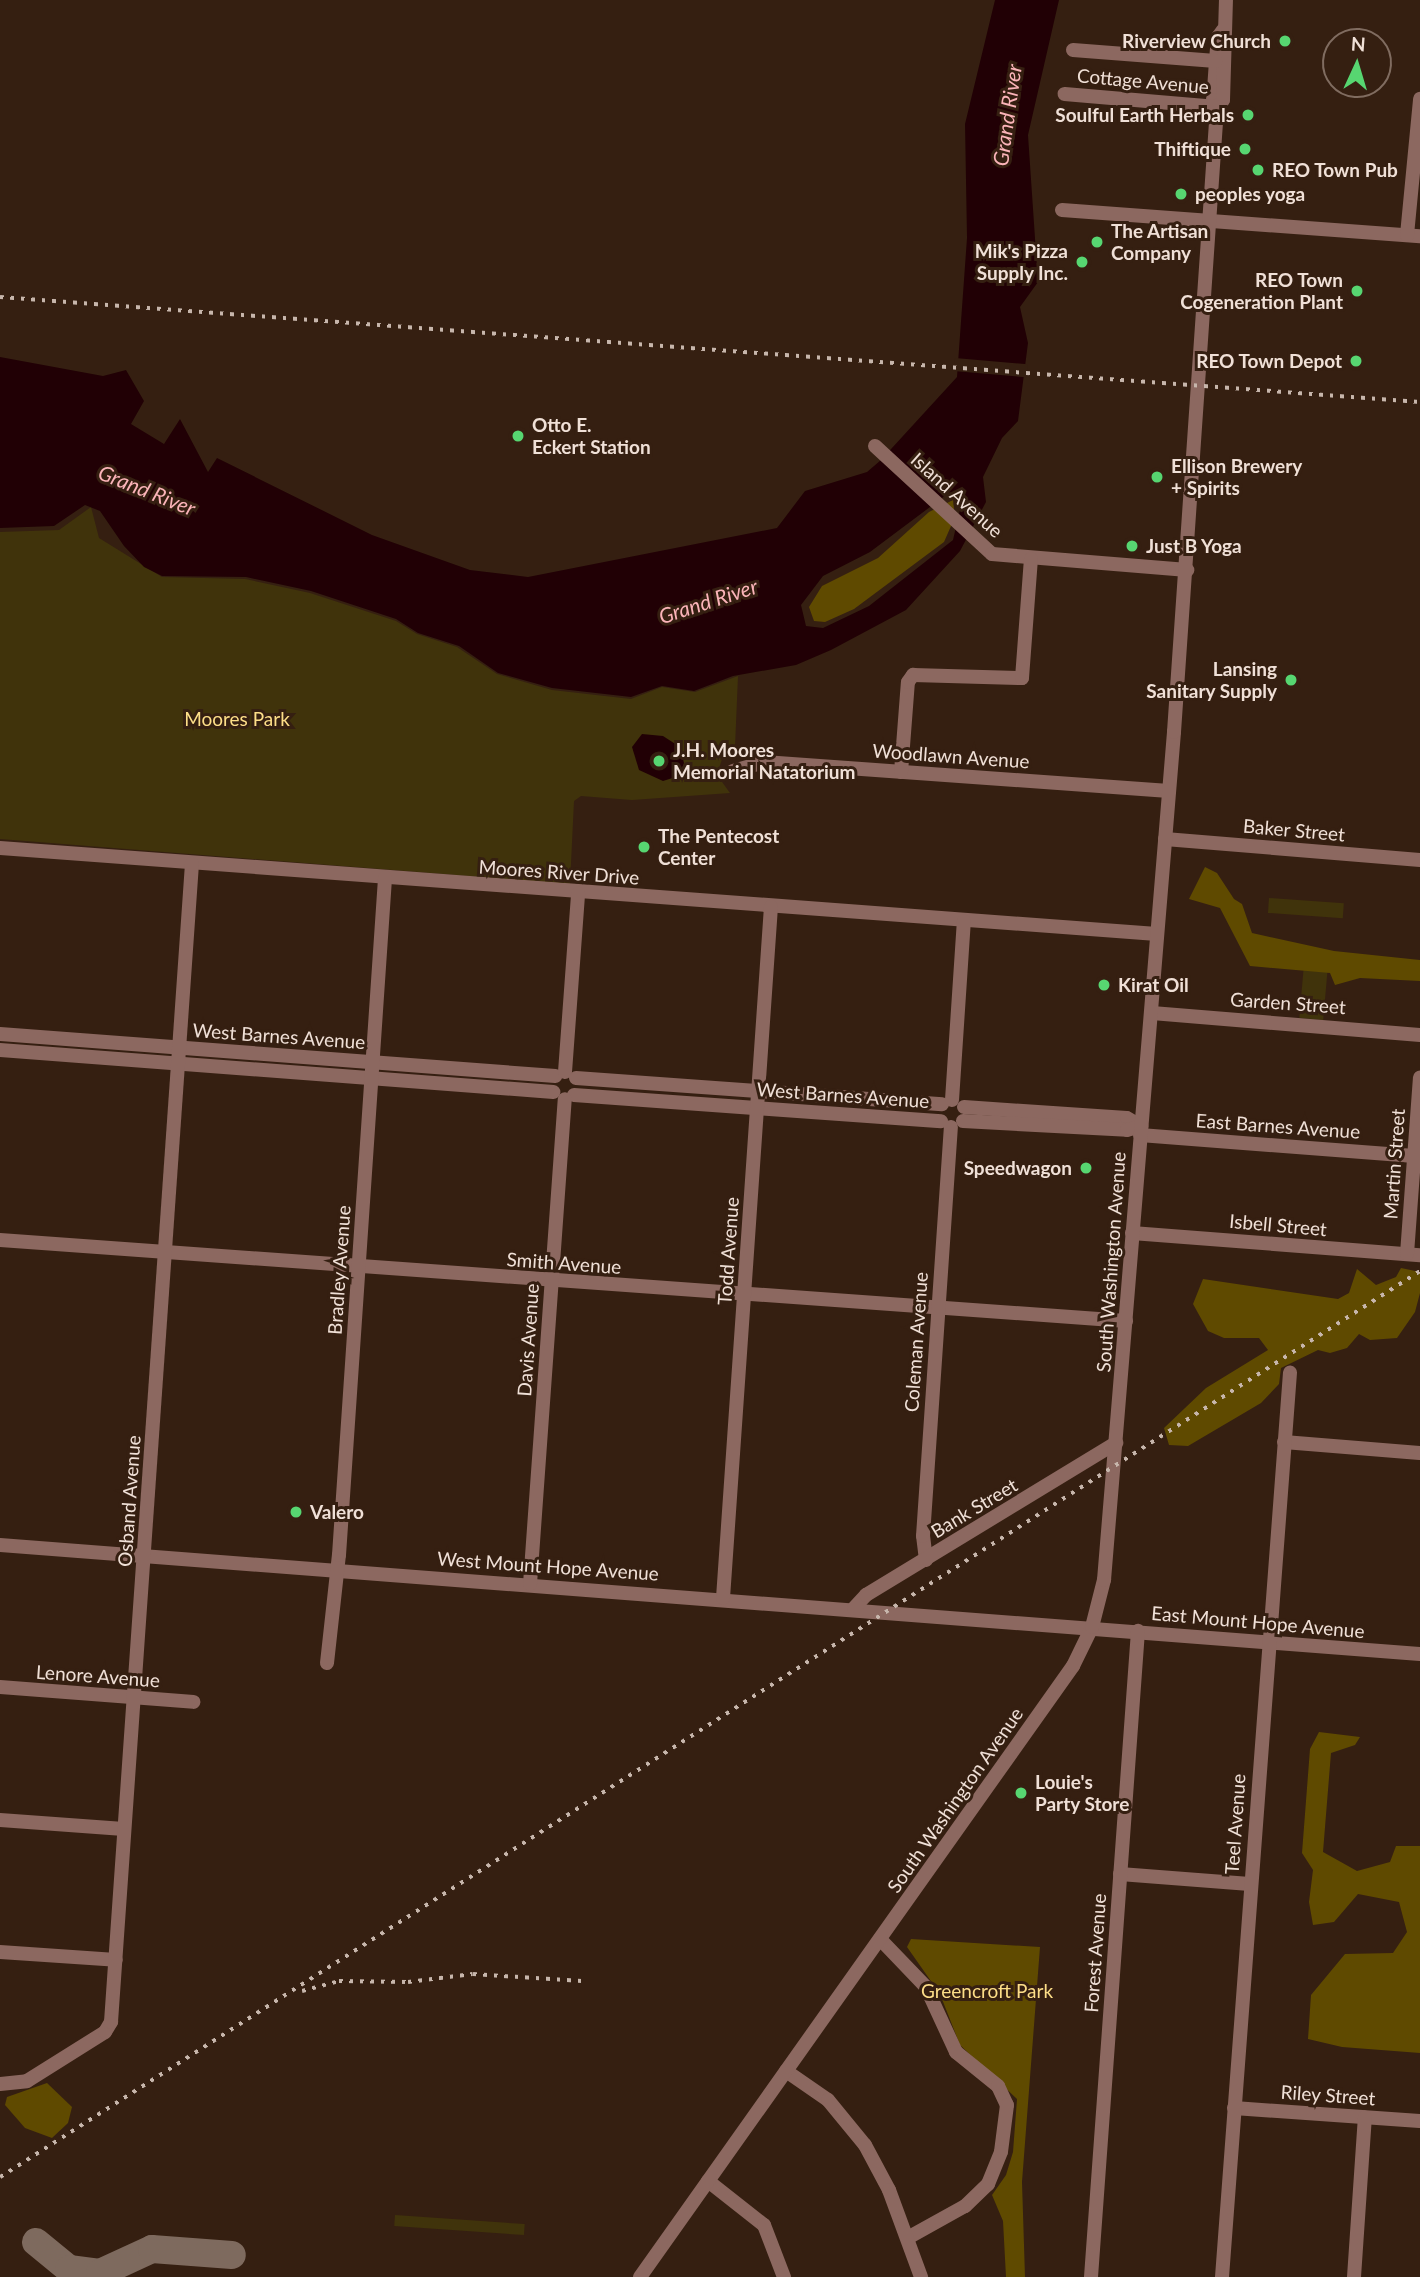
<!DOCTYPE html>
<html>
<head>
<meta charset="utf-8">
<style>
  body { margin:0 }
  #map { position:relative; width:1420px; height:2277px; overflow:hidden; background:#351f11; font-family:Lato,sans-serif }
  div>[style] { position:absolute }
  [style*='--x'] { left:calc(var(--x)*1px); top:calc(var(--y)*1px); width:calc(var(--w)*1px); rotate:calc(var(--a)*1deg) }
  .green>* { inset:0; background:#40330b; transform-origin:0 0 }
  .forest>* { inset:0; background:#5f4a00 }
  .water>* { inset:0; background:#210005 }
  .pier>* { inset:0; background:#351f11; transform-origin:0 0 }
  .taxiway>* { height:28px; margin:-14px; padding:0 14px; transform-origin:14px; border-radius:14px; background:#7e6a5e }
  .minor>* { height:14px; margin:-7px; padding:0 7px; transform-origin:7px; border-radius:7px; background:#8c6860 }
  .rail>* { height:3.5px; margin-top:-1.75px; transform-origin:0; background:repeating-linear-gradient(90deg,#c7b6ac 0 3.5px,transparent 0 10.5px) }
  .dots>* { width:19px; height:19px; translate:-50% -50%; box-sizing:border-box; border:4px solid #351f11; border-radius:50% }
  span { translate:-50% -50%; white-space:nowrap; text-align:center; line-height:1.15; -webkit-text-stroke:6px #351f11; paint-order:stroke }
  .poi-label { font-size:19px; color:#f0e0d7; font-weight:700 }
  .right { translate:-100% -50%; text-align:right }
  .left { translate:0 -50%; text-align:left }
  .street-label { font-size:19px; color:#f0e0d7 }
  .park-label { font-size:19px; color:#fdde88 }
  .water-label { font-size:21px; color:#fbb4b9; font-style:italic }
  .north { position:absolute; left:1322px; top:28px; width:70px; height:70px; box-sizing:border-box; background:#351f11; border:2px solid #806c60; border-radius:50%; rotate:4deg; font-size:19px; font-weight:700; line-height:28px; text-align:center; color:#f0e0d7 }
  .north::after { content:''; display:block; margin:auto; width:24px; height:32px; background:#57d671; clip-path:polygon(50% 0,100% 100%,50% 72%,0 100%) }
</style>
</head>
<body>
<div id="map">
  <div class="green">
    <div style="clip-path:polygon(91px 507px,99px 538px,162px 577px,245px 579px,310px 593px,396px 621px,417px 634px,457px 647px,497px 674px,552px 690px,631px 699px,662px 687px,695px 692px,738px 676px,735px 747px,722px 759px,717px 775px,730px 793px,632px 800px,581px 796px,574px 801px,570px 884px,0 839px,0 532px,59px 530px)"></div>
    <div style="left:1269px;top:898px;width:75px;height:15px;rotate:4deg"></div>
    <div style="left:1304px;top:964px;width:24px;height:54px;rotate:5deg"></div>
    <div style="left:395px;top:2215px;width:130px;height:11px;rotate:4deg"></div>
  </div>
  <div class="forest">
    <div style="clip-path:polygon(953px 500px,955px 517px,944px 542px,854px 609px,825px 622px,814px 621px,809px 607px,822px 586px,878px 558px,929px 512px)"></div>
    <div style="clip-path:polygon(1205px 867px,1217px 873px,1234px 899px,1242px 904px,1252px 933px,1334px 951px,1420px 960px,1420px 981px,1360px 978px,1335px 985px,1330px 973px,1250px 966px,1220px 908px,1189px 899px)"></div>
    <div style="clip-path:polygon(1401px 1268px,1420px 1272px,1420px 1293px,1415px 1312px,1397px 1338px,1370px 1340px,1359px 1334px,1347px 1348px,1330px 1353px,1318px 1350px,1281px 1368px,1279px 1384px,1261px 1403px,1188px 1446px,1169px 1445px,1164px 1428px,1206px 1388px,1268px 1350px,1259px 1338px,1224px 1338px,1208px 1331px,1193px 1304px,1203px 1279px,1338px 1299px,1349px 1293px,1357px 1269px,1376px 1285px,1396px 1277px)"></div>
    <div style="clip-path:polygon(1319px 1732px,1360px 1737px,1355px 1745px,1331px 1753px,1323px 1852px,1357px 1871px,1390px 1862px,1396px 1846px,1420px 1846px,1420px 2053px,1342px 2047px,1308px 2039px,1311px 1995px,1345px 1954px,1393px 1953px,1407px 1932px,1399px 1902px,1358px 1894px,1334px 1922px,1313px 1925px,1309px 1902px,1313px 1870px,1302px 1853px,1310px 1749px)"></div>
    <div style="clip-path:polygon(911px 1939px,1040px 1947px,1022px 2182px,1025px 2277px,1006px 2277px,1003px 2221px,992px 2195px,1006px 2175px,1013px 2152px,1017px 2099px,960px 2045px,940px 1994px,907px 1947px)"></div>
    <div style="clip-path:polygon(47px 2083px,72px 2107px,68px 2123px,52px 2138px,25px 2128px,5px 2105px,7px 2097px)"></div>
  </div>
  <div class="water">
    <div style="clip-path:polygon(evenodd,995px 0,1059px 0,1028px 135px,1038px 282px,1020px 307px,1028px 343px,1018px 421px,1002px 438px,983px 477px,986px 502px,960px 551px,906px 610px,831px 650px,796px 665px,733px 676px,694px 691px,662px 686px,631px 697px,552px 688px,498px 673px,459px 646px,418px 633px,396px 619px,311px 591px,246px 577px,162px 576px,144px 567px,124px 546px,100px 511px,85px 505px,54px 526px,0 528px,0 357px,103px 376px,126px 370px,144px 401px,131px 424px,164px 444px,180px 419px,208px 472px,217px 458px,372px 535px,470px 570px,528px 577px,777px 528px,805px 491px,867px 472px,881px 460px,957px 377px,967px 238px,965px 124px,995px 0,950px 492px,962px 501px,953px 540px,869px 606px,823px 628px,806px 626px,801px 605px,823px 576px,870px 552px,950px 492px)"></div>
    <div style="clip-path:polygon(642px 734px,663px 736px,680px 747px,684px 763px,679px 776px,663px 781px,639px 770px,632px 747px)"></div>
  </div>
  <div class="pier">
    <div style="left:955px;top:358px;width:73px;height:13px;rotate:5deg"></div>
  </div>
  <div class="taxiway">
    <div style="--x:36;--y:2242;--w:43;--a:39.3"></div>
    <div style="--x:69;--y:2269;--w:31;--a:7"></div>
    <div style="--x:100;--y:2273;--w:57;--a:-24.8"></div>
    <div style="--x:152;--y:2249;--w:80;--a:4.3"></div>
  </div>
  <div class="minor">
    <div style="--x:1223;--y:30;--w:9;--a:126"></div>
    <div style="--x:1218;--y:37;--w:24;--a:95"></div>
    <div style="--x:1216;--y:61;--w:39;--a:94"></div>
    <div style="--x:1213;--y:100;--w:8;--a:60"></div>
    <div style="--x:1217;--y:107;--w:9;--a:-49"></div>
    <div style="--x:1223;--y:100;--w:100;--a:-88.3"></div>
    <div style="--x:1073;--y:50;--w:143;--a:4.4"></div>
    <div style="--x:1062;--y:210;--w:359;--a:4.2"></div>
    <div style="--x:1407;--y:235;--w:137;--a:-84.5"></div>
    <div style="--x:875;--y:446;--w:159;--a:42.7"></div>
    <div style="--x:992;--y:554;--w:196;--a:4.7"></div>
    <div style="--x:733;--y:771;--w:32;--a:-16"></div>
    <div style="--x:764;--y:762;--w:406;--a:4.1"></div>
    <div style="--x:901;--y:772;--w:90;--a:-85.6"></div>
    <div style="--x:908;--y:682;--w:9;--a:-54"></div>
    <div style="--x:913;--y:675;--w:109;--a:1.6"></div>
    <div style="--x:1022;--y:678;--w:119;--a:-85.7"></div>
    <div style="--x:1165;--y:839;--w:256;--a:4.7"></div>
    <div style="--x:0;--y:848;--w:1160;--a:4.25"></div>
    <div style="--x:1152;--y:1013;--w:269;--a:4.7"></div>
    <div style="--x:0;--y:1034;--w:557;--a:4.33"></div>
    <div style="--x:0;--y:1050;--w:555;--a:4.34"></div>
    <div style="--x:565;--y:1072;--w:179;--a:-85.8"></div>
    <div style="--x:576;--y:1078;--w:367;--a:4.1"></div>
    <div style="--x:574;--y:1095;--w:368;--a:4.1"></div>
    <div style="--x:952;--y:1100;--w:179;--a:-86.2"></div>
    <div style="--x:964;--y:1107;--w:163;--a:3.9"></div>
    <div style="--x:1127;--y:1118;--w:16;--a:30"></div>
    <div style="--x:963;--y:1121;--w:164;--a:3.1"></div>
    <div style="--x:1127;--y:1130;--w:15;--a:-16"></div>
    <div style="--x:1140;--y:1135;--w:275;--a:4.4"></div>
    <div style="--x:1132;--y:1233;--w:289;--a:4.4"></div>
    <div style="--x:0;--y:1240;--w:1129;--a:4.11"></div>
    <div style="--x:1407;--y:1254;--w:177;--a:-85.8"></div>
    <div style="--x:1284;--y:1442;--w:136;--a:4.6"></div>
    <div style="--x:0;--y:1545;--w:1424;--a:4.39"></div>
    <div style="--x:926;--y:1560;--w:24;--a:-97"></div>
    <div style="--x:923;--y:1536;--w:410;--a:-86.1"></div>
    <div style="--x:530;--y:1584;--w:486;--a:-85.9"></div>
    <div style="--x:723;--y:1598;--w:693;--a:-86.03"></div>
    <div style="--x:854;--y:1608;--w:18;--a:-47"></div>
    <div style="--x:866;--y:1595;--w:293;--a:-31.3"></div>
    <div style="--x:327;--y:1663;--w:109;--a:-83.7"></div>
    <div style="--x:339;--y:1555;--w:679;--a:-86.11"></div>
    <div style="--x:0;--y:1687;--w:194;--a:4.4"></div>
    <div style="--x:0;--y:1820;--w:124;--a:4.2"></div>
    <div style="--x:1120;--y:1874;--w:130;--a:4.4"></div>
    <div style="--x:880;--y:1939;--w:66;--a:46.2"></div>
    <div style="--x:926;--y:1987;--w:72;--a:65.2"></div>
    <div style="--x:956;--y:2052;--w:54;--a:39"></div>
    <div style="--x:998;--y:2086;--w:21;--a:65"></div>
    <div style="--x:1007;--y:2105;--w:47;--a:97.3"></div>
    <div style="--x:1001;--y:2152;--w:35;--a:112"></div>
    <div style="--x:988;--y:2184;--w:32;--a:136"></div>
    <div style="--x:965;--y:2206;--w:64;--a:151"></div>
    <div style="--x:0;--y:1952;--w:116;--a:3.9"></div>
    <div style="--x:786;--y:2071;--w:51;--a:34.6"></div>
    <div style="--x:828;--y:2100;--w:58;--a:50.6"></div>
    <div style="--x:865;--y:2145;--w:51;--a:61.9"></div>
    <div style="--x:889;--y:2190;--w:93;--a:69.8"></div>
    <div style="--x:0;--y:2084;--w:27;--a:-6"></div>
    <div style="--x:27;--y:2081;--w:92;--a:-32.1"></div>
    <div style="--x:105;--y:2032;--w:12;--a:-59"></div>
    <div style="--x:111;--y:2022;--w:1161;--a:-86"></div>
    <div style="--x:1234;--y:2108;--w:186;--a:4"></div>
    <div style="--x:708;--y:2181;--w:71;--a:38.2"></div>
    <div style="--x:764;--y:2225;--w:56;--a:69"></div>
    <div style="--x:640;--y:2277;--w:749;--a:-54.68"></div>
    <div style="--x:1073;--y:1666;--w:43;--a:-64"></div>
    <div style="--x:1092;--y:1627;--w:49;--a:-75.7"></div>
    <div style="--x:1104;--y:1580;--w:851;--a:-85.28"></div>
    <div style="--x:1174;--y:732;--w:626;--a:-86.06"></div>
    <div style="--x:1217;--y:107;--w:153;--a:-175.1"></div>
    <div style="--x:1091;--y:2277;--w:648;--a:-85.84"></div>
    <div style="--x:1222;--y:2277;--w:907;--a:-85.7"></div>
    <div style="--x:1354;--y:2277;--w:160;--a:-86.1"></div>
  </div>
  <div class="rail">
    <div style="--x:0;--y:297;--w:1424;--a:4.23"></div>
    <div style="--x:302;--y:1991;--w:38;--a:-15"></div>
    <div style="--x:339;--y:1981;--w:69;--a:0.8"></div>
    <div style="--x:408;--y:1982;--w:65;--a:-7"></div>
    <div style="--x:473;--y:1974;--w:109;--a:3.7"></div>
    <div style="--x:0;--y:2177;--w:1684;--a:-32.54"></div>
  </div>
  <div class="dots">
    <div style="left:1285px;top:41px;background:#57d671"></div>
    <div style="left:1248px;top:115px;background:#57d671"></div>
    <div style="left:1245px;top:149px;background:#57d671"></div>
    <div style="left:1258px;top:170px;background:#57d671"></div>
    <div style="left:1181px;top:194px;background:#57d671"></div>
    <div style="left:1097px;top:242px;background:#57d671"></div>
    <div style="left:1082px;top:262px;background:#57d671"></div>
    <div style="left:1357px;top:291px;background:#57d671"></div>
    <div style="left:1356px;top:361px;background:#57d671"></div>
    <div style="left:518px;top:436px;background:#57d671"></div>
    <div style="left:1157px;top:477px;background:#57d671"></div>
    <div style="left:1132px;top:546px;background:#57d671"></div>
    <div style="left:1291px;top:680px;background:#57d671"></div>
    <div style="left:659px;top:761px;background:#57d671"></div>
    <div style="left:644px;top:847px;background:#57d671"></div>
    <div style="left:1104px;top:985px;background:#57d671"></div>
    <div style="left:1086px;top:1168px;background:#57d671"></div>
    <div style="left:296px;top:1512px;background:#57d671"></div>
    <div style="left:1021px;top:1793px;background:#57d671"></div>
  </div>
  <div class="poi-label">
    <span class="right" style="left:1271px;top:41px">Riverview Church</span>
    <span class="right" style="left:1234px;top:115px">Soulful Earth Herbals</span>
    <span class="right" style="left:1231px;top:149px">Thiftique</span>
    <span class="left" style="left:1272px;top:170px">REO Town Pub</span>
    <span class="left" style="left:1195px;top:194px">peoples yoga</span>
    <span class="left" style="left:1111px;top:242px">The Artisan<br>Company</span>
    <span class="right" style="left:1068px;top:262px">Mik's Pizza<br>Supply Inc.</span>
    <span class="right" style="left:1343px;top:291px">REO Town<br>Cogeneration Plant</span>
    <span class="right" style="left:1342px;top:361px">REO Town Depot</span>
    <span class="left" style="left:532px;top:436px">Otto E.<br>Eckert Station</span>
    <span class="left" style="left:1171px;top:477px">Ellison Brewery<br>+ Spirits</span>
    <span class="left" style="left:1146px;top:546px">Just B Yoga</span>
    <span class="right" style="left:1277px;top:680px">Lansing<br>Sanitary Supply</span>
    <span class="left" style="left:673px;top:761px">J.H. Moores<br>Memorial Natatorium</span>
    <span class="left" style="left:658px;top:847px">The Pentecost<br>Center</span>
    <span class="left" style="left:1118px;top:985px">Kirat Oil</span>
    <span class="right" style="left:1072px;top:1168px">Speedwagon</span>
    <span class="left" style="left:310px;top:1512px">Valero</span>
    <span class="left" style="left:1035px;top:1793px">Louie's<br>Party Store</span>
  </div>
  <div class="street-label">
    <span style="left:1143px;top:81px;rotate:5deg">Cottage Avenue</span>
    <span style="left:957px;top:495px;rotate:42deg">Island Avenue</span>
    <span style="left:951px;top:756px;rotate:4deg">Woodlawn Avenue</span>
    <span style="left:1294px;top:830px;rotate:5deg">Baker Street</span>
    <span style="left:559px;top:872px;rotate:4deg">Moores River Drive</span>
    <span style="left:1288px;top:1003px;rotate:4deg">Garden Street</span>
    <span style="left:279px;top:1036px;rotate:4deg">West Barnes Avenue</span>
    <span style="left:843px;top:1095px;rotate:4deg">West Barnes Avenue</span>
    <span style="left:1278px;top:1126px;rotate:4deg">East Barnes Avenue</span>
    <span style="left:1394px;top:1164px;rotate:-86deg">Martin Street</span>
    <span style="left:1278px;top:1225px;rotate:5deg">Isbell Street</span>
    <span style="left:728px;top:1251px;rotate:-86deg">Todd Avenue</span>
    <span style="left:1111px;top:1262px;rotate:-86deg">South Washington Avenue</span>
    <span style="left:564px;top:1263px;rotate:4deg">Smith Avenue</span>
    <span style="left:339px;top:1270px;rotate:-86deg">Bradley Avenue</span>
    <span style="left:528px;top:1340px;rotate:-86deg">Davis Avenue</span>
    <span style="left:916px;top:1342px;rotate:-86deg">Coleman Avenue</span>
    <span style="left:129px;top:1501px;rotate:-86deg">Osband Avenue</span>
    <span style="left:974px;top:1508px;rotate:-31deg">Bank Street</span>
    <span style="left:548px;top:1566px;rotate:4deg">West Mount Hope Avenue</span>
    <span style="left:1258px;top:1622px;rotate:5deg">East Mount Hope Avenue</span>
    <span style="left:98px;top:1676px;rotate:4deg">Lenore Avenue</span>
    <span style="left:955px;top:1800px;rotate:-55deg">South Washington Avenue</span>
    <span style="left:1235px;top:1824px;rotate:-86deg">Teel Avenue</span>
    <span style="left:1095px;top:1953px;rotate:-86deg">Forest Avenue</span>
    <span style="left:1328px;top:2095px;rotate:4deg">Riley Street</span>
  </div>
  <div class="park-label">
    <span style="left:237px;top:719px">Moores Park</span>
    <span style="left:987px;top:1991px">Greencroft Park</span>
  </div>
  <div class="water-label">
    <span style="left:1007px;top:115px;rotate:-82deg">Grand River</span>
    <span style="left:147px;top:490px;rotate:22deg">Grand River</span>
    <span style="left:708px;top:601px;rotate:-18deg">Grand River</span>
  </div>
  <div class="north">N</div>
</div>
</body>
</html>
